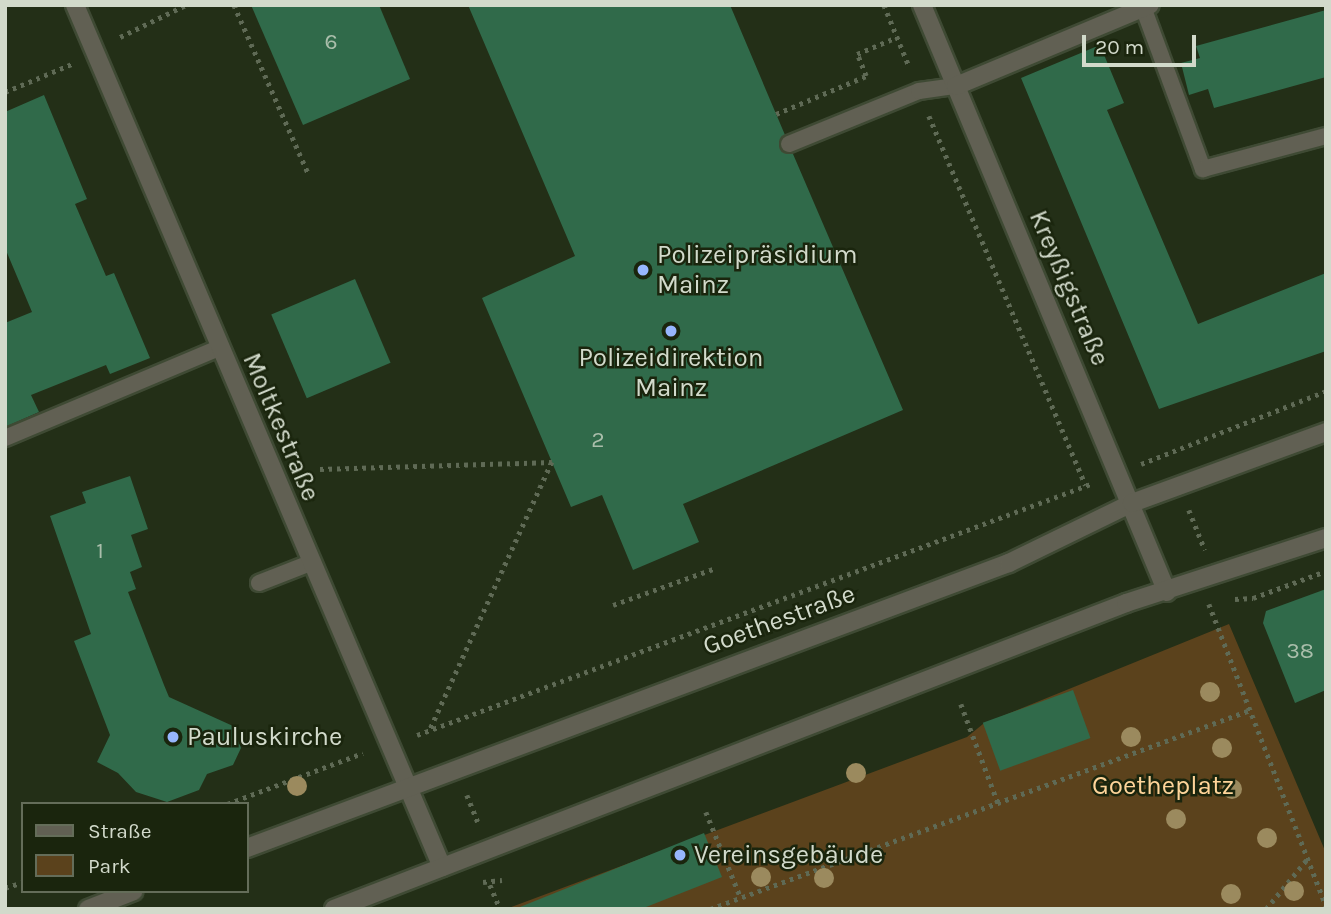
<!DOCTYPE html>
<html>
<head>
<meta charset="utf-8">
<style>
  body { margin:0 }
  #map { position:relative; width:1331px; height:914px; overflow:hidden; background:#232f17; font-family:Karla,sans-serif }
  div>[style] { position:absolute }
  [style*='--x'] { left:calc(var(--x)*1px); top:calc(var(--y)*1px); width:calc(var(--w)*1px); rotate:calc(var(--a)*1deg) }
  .green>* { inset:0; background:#5b421c }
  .building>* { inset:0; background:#306a4a; transform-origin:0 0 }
  .path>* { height:4.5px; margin-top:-2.25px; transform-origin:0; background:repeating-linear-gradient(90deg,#5f6a55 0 3.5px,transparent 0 8.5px) }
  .roads { filter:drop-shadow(2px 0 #3f4a34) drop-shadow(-2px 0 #3f4a34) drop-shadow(0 2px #3f4a34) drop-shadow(0 -2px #3f4a34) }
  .lane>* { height:16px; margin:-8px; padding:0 8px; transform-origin:8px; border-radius:8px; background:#616053 }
  .street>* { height:18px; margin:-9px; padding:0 9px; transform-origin:9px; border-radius:9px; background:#616053 }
  .trees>* { width:20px; height:20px; margin:-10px; border-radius:50%; background:#9b8a5e }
  .dots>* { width:19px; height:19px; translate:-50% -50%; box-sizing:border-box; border:4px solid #1a250d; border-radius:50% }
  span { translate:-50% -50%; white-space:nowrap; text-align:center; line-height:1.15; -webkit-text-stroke:5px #1a250d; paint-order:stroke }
  .number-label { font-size:23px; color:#aabeab }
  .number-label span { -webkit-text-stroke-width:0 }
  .poi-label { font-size:26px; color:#d2dacb }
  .left { translate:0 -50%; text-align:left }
  .street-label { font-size:26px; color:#d2dacb }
  .park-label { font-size:26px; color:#fed499 }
  .frame { position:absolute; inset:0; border:7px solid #d2dacb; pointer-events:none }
  .legend { position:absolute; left:21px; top:802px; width:228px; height:91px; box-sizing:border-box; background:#1a250d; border:2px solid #646d59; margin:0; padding:9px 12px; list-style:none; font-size:21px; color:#d2dacb }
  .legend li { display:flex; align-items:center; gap:14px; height:35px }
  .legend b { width:35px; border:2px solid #646d59 }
  .scale { position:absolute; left:1082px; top:35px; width:114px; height:32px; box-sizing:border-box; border:4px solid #d2dacb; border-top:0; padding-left:9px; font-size:21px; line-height:24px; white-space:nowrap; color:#d2dacb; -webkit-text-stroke:5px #1a250d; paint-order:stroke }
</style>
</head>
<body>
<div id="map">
  <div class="green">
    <div style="clip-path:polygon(1229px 624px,1326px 853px,1326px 909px,506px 909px,967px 737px,983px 724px)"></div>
  </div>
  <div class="building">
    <div style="clip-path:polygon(251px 5px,379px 5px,410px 79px,303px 125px)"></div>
    <div style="clip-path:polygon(468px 5px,730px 5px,785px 135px,780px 149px,793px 154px,903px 410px,683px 504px,699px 542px,633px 570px,602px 495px,571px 507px,482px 298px,575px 256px)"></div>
    <div style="clip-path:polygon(1326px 10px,1326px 77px,1214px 108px,1208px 89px,1189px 95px,1181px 63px,1200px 58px,1196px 46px)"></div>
    <div style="clip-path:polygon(1100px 45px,1124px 103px,1107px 110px,1198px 324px,1326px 273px,1326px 351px,1159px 409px,1021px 78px)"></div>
    <div style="clip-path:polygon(44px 95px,87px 199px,75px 204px,106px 276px,114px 273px,150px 358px,110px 374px,106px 365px,31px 395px,39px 412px,5px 427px,5px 323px,32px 312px,5px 248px,5px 112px)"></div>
    <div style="left:355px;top:279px;width:91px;height:91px;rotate:67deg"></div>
    <div style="clip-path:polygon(130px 476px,148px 529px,131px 535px,142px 567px,130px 572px,136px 589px,128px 592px,164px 685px,169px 697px,233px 726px,241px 748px,233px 765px,207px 774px,199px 790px,167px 802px,136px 792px,118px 773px,97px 762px,110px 735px,74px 641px,91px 634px,50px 516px,86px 503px,82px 492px)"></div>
    <div style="clip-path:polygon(1326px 589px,1326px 690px,1295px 703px,1263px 623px,1266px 611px)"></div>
    <div style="left:1073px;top:690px;width:51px;height:96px;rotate:70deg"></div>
    <div style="clip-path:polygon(704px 833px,722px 877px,641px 909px,515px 909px)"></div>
  </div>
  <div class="path">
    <div style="--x:234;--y:5;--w:186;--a:66.2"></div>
    <div style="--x:884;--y:5;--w:66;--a:67.7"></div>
    <div style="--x:120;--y:37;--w:73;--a:-25.9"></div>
    <div style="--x:5;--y:92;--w:73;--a:-22.7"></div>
    <div style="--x:776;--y:114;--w:98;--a:-22.9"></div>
    <div style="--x:866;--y:76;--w:24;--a:-112"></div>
    <div style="--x:857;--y:54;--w:43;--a:-23"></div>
    <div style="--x:929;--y:116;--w:401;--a:67"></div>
    <div style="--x:1141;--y:464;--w:199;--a:-21.5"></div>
    <div style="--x:320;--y:469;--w:232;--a:-1.7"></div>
    <div style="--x:552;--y:462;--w:294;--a:114.5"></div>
    <div style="--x:1189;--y:510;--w:43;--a:68.2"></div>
    <div style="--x:1235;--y:599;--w:18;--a:-3"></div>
    <div style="--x:1253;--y:598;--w:78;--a:-20.3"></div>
    <div style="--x:1209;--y:604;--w:324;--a:68.8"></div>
    <div style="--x:613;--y:605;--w:109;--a:-19.8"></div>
    <div style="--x:961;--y:704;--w:106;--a:69.5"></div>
    <div style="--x:417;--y:735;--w:719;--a:-20.43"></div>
    <div style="--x:467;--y:795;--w:29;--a:68"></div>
    <div style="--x:227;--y:804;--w:145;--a:-20.6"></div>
    <div style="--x:706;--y:812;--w:93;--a:67.9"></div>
    <div style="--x:483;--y:882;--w:19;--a:-6"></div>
    <div style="--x:490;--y:885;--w:26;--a:67"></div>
    <div style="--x:5;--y:888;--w:19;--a:-18"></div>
    <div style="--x:710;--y:909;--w:576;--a:-20.23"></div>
    <div style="--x:1266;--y:909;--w:66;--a:-50.5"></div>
  </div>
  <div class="roads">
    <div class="lane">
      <div style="--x:1143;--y:7;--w:173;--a:69.7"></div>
      <div style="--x:1203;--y:169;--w:127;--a:-15"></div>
      <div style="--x:789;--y:144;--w:140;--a:-22.2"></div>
      <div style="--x:919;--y:91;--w:37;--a:-8"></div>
      <div style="--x:5;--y:438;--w:232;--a:-22.8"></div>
      <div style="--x:259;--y:583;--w:55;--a:-21.4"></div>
    </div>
    <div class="street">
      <div style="--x:75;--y:5;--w:937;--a:66.94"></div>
      <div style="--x:922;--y:5;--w:636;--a:67.35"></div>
      <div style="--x:956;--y:86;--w:210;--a:-22.7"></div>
      <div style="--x:247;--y:848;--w:814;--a:-20.51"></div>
      <div style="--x:1009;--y:563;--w:137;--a:-26"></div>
      <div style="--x:1132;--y:503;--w:207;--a:-20.1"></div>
      <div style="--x:88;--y:909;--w:49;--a:-21.4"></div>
      <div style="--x:334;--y:909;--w:849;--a:-21.12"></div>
      <div style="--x:1126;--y:603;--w:210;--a:-18"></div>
    </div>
  </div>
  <div class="trees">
    <div style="left:1210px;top:692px"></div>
    <div style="left:1131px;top:737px"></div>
    <div style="left:1222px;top:748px"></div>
    <div style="left:856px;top:773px"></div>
    <div style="left:297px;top:786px"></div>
    <div style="left:1232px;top:789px"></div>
    <div style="left:1176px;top:819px"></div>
    <div style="left:1267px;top:838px"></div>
    <div style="left:761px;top:877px"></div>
    <div style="left:824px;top:878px"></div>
    <div style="left:1294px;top:891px"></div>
    <div style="left:1231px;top:894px"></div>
  </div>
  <div class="dots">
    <div style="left:643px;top:270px;background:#97b6fd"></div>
    <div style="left:671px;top:331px;background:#97b6fd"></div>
    <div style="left:173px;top:737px;background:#97b6fd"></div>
    <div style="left:680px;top:855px;background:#97b6fd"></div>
  </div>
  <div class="number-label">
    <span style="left:331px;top:42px">6</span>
    <span style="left:598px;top:440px">2</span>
    <span style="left:100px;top:551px">1</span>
    <span style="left:1300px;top:651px">38</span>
  </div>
  <div class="poi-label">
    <span class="left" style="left:657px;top:270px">Polizeipräsidium<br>Mainz</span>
    <span style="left:671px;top:373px">Polizeidirektion<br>Mainz</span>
    <span class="left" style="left:187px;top:737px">Pauluskirche</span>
    <span class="left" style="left:694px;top:855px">Vereinsgebäude</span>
  </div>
  <div class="street-label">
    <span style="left:1069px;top:288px;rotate:67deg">Kreyßigstraße</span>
    <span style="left:281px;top:427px;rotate:67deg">Moltkestraße</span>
    <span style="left:779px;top:620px;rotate:-20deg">Goethestraße</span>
  </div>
  <div class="park-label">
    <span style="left:1163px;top:786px">Goetheplatz</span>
  </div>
  <div class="frame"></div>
  <ul class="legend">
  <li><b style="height:9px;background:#616053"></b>Straße</li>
  <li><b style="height:19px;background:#5b421c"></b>Park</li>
  </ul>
  <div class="scale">20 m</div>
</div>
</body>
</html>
